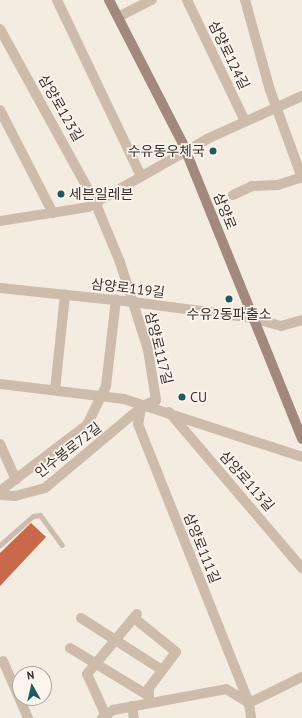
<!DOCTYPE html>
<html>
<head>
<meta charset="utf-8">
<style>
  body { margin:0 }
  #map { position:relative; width:302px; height:718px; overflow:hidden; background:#f4ebe1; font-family:"PT Sans","Noto Sans KR",sans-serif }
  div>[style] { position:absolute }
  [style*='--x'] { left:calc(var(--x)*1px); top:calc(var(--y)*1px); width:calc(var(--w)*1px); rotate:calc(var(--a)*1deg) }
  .building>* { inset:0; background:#c8694b }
  .service>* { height:5px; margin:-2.5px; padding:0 2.5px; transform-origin:2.5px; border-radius:2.5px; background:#cdbbac }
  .minor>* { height:10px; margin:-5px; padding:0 5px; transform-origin:5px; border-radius:5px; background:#cdbbac }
  .secondary>* { height:10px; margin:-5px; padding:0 5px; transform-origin:5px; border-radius:5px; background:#a18a7d }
  .dots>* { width:11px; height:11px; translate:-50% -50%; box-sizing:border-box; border:2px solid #fbf5ee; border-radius:50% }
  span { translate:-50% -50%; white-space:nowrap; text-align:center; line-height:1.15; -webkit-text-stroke:3.5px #fbf5ee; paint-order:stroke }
  .street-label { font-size:14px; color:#3b302b }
  .poi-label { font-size:14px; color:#3b302b }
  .right { translate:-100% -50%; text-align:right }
  .left { translate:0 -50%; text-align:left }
  .north { position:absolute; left:12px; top:666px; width:40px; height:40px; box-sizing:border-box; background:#fbf5ee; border:1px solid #aea6a0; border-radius:50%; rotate:352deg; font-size:11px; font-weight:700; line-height:16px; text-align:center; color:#3b302b }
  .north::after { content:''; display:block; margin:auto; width:14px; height:18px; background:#1f5a5e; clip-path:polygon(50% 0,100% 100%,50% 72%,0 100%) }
</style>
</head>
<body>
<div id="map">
  <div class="building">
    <div style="clip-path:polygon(31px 523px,46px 537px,0 586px,0 553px)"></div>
  </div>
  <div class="service">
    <div style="--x:0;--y:545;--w:44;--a:-41.3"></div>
    <div style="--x:33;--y:516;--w:7;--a:-8"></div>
    <div style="--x:40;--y:515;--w:37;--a:54"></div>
  </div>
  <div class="minor">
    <div style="--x:57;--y:0;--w:195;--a:64.5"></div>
    <div style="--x:187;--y:0;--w:134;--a:64.4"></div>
    <div style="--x:245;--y:0;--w:93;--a:74.5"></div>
    <div style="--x:270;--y:90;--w:94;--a:70"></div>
    <div style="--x:118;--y:17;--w:38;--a:-27"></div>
    <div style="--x:0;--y:29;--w:197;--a:61.2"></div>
    <div style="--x:95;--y:202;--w:65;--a:67.4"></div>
    <div style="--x:120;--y:262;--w:92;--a:72.3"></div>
    <div style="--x:148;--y:350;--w:51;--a:80.9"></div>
    <div style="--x:156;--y:400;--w:13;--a:157"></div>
    <div style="--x:144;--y:405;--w:129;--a:140"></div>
    <div style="--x:45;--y:488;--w:31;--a:165"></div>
    <div style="--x:15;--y:496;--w:15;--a:-176"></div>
    <div style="--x:0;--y:110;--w:116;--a:62.8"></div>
    <div style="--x:233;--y:195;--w:21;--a:-25"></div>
    <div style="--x:252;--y:186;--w:26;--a:-2"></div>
    <div style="--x:278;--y:185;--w:25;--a:-18"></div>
    <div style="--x:0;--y:221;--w:89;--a:-9"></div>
    <div style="--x:88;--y:207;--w:137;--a:-29.7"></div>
    <div style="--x:207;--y:139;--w:104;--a:-24.4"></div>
    <div style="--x:0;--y:288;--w:134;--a:6"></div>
    <div style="--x:133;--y:302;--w:121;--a:7.6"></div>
    <div style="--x:253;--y:318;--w:29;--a:16"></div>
    <div style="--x:281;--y:326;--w:22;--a:-16"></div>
    <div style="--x:0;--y:384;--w:125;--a:6.9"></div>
    <div style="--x:124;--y:399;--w:187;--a:18"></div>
    <div style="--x:55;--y:390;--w:96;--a:-84"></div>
    <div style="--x:141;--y:409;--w:15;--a:101"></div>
    <div style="--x:138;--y:424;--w:300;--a:68.3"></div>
    <div style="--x:249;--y:703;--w:15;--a:82"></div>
    <div style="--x:169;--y:412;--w:205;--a:49.6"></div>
    <div style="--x:0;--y:444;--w:39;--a:66"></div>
    <div style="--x:0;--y:491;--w:109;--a:-37.2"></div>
    <div style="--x:87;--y:425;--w:43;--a:-64"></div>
    <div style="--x:106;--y:386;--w:87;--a:-83.4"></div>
    <div style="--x:81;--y:618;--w:96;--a:32.7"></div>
    <div style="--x:134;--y:618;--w:54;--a:39"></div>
    <div style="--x:176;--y:652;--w:45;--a:126.9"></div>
    <div style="--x:149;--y:688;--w:15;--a:90"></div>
    <div style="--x:70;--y:648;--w:92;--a:31.3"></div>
    <div style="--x:3;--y:661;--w:62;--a:66.3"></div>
    <div style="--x:249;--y:703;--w:59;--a:-26.1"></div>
    <div style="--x:132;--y:706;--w:12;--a:81"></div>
    <div style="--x:102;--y:718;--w:14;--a:-36"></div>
    <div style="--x:113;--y:710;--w:115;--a:-10.5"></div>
    <div style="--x:226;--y:689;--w:27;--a:31"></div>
    <div style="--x:107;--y:718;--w:48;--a:-114.4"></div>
    <div style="--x:87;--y:674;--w:78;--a:-50.2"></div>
  </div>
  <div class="secondary">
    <div style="--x:109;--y:0;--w:162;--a:62.8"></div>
    <div style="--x:183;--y:144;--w:318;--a:68"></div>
  </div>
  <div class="dots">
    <div style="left:213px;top:151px;background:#1f5a5e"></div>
    <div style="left:61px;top:194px;background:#1f5a5e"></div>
    <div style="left:229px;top:299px;background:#1f5a5e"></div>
    <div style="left:182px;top:397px;background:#1f5a5e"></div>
  </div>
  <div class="street-label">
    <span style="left:229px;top:55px;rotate:64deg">삼양로124길</span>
    <span style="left:61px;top:108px;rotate:60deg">삼양로123길</span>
    <span style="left:225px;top:211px;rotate:68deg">삼양로</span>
    <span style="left:128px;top:288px;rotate:7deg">삼양로119길</span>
    <span style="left:159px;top:348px;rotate:76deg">삼양로117길</span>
    <span style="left:68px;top:450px;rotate:-38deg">인수봉로72길</span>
    <span style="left:247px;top:481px;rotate:49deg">삼양로113길</span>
    <span style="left:202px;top:548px;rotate:68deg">삼양로111길</span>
  </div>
  <div class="poi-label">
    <span class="right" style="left:205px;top:151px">수유동우체국</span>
    <span class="left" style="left:69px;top:194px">세븐일레븐</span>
    <span style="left:229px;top:314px">수유2동파출소</span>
    <span class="left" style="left:190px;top:397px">CU</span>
  </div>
  <div class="north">N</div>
</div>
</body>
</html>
